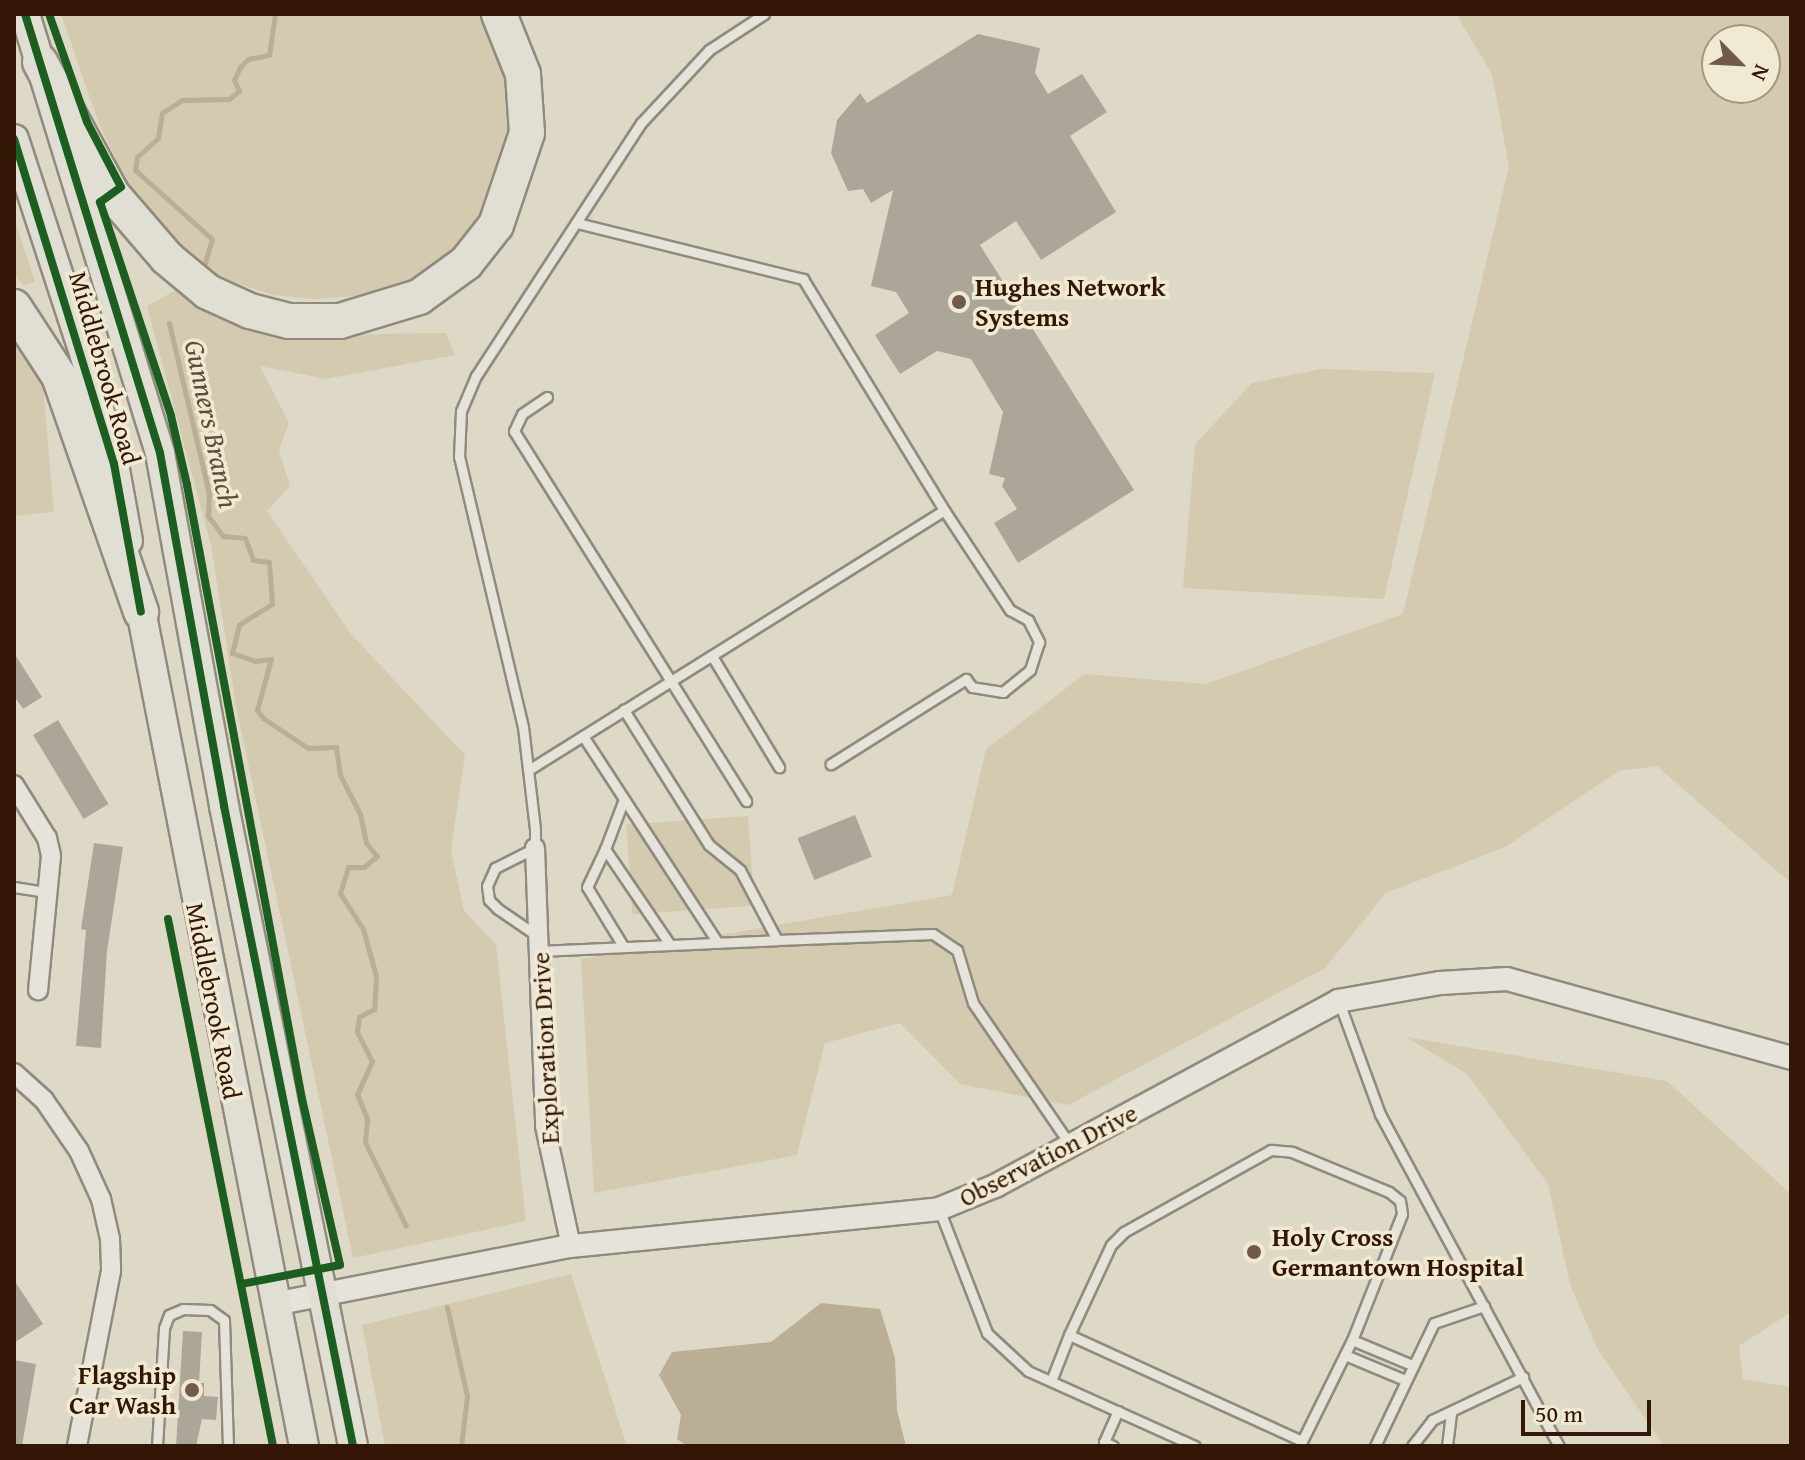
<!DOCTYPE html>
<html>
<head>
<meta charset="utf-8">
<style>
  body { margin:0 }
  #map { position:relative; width:1805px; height:1460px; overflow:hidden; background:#ded9c6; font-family:"Gentium Book Plus",serif }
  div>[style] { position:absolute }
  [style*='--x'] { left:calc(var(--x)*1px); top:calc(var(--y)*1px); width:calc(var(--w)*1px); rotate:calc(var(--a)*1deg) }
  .green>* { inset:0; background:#d3caaf; transform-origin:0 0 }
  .water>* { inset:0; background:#baae94 }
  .stream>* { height:5px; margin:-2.5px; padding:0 2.5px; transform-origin:2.5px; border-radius:2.5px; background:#baae94 }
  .building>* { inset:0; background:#aca699; transform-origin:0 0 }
  .roads { filter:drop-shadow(2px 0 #918a7e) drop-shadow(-2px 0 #918a7e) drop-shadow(0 2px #918a7e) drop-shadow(0 -2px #918a7e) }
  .service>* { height:9px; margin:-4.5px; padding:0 4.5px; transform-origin:4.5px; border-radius:4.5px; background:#e6e3da }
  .minor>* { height:18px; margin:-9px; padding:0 9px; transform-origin:9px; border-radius:9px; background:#e6e3da }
  .tertiary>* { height:22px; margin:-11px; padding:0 11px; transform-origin:11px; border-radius:11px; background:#e6e3da }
  .primary>* { height:28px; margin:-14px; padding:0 14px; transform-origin:14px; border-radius:14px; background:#e1ded3 }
  .motorway>* { height:34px; margin:-17px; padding:0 17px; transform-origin:17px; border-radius:17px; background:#e1ded3 }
  .cycleway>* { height:8px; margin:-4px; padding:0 4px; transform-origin:4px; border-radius:4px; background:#1b5e20 }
  .dots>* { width:22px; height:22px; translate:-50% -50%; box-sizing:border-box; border:4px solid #f1ead3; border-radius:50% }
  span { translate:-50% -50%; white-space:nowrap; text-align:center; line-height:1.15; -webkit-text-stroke:7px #f1ead3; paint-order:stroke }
  .poi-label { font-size:26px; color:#341607; font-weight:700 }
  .left { translate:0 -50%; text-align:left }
  .right { translate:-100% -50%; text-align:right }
  .street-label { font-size:26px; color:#341607 }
  .water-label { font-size:28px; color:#644b37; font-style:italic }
  .frame { position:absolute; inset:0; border:16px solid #341607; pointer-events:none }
  .north { position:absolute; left:1701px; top:24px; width:80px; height:80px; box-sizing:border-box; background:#f1ead3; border:2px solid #a59581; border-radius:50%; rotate:114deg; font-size:22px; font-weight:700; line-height:32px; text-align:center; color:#341607 }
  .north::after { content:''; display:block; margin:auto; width:28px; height:36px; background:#705a4a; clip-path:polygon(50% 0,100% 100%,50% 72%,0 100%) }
  .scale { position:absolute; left:1521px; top:1400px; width:130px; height:36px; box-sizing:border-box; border:4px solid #341607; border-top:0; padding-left:10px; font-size:24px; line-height:28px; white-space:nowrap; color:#341607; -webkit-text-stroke:6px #f1ead3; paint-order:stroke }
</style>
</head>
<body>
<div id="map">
  <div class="green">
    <div style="clip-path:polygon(61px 14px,489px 14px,511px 72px,513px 134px,476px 233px,434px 274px,369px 295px,314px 299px,272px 295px,225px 279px,193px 262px,134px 198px,98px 121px)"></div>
    <div style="clip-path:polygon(evenodd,1456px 14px,1791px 14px,1791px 883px,1657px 766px,1619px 771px,1505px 847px,1386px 893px,1325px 968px,1068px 1105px,960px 1084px,900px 1023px,825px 1043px,797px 1155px,594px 1193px,581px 959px,952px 895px,986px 749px,1085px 674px,1206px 684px,1403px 614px,1509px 166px,1492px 74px,1456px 14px,1717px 40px,1765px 40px,1765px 88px,1717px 88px,1717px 40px)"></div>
    <div style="clip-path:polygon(14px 218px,35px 282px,23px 285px,14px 274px)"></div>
    <div style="clip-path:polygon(180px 288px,219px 318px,296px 335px,446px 333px,455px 355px,326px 379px,260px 366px,289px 423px,279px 450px,290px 486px,267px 511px,351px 634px,465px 755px,451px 850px,464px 911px,496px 944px,526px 1221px,353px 1258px,236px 706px,211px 545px,147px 306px)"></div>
    <div style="clip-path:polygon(14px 331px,43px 387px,54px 512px,14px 516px)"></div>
    <div style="clip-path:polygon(1321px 369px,1435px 373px,1384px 599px,1183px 588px,1195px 444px,1252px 383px)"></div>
    <div style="left:748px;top:816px;width:90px;height:122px;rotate:86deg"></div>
    <div style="clip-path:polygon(1406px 1037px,1667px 1081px,1791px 1194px,1791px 1312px,1739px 1346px,1743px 1379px,1791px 1387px,1791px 1446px,1664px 1446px,1597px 1348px,1570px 1284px,1548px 1184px,1467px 1074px)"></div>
    <div style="clip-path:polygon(571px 1274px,627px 1446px,385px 1446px,362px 1325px)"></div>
  </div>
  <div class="water">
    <div style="clip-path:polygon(821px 1303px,880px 1309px,895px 1358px,897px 1410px,906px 1446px,687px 1446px,677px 1439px,681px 1415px,659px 1375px,672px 1352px,771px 1342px)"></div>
  </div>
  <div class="stream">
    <div style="--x:205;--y:263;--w:25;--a:-74"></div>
    <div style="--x:212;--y:239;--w:103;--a:-138.1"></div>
    <div style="--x:135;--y:170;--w:13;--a:-81"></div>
    <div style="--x:137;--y:157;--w:28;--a:-42"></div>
    <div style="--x:158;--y:138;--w:25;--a:-81"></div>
    <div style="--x:162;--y:113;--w:24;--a:-33"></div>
    <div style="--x:182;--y:100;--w:47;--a:-1.2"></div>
    <div style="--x:229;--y:99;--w:13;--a:-39"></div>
    <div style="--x:239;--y:91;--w:12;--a:-114"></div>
    <div style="--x:234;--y:80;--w:14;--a:-65"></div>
    <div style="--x:240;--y:67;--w:11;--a:-45"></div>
    <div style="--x:248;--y:59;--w:21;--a:-11"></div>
    <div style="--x:269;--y:55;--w:41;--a:-81.7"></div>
    <div style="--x:169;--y:323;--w:175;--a:76.8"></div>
    <div style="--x:209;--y:493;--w:23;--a:92"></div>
    <div style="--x:208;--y:516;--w:25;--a:53"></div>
    <div style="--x:223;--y:536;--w:22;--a:5"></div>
    <div style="--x:245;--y:538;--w:23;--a:70"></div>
    <div style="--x:253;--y:560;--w:16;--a:7"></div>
    <div style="--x:269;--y:562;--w:42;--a:85.9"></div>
    <div style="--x:272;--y:604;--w:39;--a:148"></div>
    <div style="--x:239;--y:625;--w:29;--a:104"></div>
    <div style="--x:232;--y:653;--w:24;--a:19"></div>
    <div style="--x:255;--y:661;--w:16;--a:-7"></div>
    <div style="--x:271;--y:659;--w:53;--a:105.4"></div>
    <div style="--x:257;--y:710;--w:10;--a:53"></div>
    <div style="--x:263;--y:718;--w:54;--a:33.7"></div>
    <div style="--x:308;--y:748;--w:28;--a:-2"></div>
    <div style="--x:336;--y:747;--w:28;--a:82"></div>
    <div style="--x:340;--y:775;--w:44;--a:62.9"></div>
    <div style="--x:360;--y:814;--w:30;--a:78"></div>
    <div style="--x:366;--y:843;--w:17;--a:50"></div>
    <div style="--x:377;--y:856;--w:17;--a:140"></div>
    <div style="--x:364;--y:867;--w:16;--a:180"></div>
    <div style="--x:348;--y:867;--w:27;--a:107"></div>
    <div style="--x:340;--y:893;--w:43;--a:57.4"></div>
    <div style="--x:363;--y:929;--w:49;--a:74.5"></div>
    <div style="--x:376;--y:976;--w:33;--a:93"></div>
    <div style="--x:374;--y:1009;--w:17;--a:152"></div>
    <div style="--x:359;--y:1017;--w:15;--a:98"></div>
    <div style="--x:357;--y:1032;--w:33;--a:63"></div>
    <div style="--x:372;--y:1061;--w:36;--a:114"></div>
    <div style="--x:357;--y:1094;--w:27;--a:68"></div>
    <div style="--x:367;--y:1119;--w:23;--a:95"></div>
    <div style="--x:365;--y:1142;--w:93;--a:64"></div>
    <div style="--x:447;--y:1307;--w:91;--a:77.3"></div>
    <div style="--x:467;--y:1396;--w:50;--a:96.8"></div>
  </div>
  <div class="building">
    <div style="clip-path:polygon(978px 34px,1040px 48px,1035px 73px,1048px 94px,1082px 74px,1107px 112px,1070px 136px,1116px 212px,1041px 260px,1016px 221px,980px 245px,1134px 490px,1018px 563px,994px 523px,1017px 509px,1002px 486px,1005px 478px,989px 474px,1003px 412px,971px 359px,937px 351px,900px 374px,875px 335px,909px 313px,896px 292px,871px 286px,893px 190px,871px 203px,863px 189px,848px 191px,831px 153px,837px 120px,860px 93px,867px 103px)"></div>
    <div style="clip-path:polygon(14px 653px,42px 697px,23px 709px,14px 696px)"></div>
    <div style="left:58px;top:720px;width:98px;height:29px;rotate:59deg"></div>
    <div style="left:855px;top:815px;width:45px;height:62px;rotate:68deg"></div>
    <div style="clip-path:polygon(94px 843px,123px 847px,107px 951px,101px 1048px,76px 1046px,86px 930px,81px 929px)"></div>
    <div style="clip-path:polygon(14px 1280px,43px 1324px,14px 1343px)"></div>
    <div style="clip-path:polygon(183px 1331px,202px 1332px,199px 1383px,204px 1383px,204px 1396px,218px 1397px,216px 1420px,202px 1419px,196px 1446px,176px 1446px)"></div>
    <div style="clip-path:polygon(14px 1360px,36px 1364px,22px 1446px,14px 1446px)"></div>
  </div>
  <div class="roads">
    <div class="service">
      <div style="--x:577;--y:223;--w:233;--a:13.9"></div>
      <div style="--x:803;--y:279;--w:271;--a:58.6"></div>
      <div style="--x:944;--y:510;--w:120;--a:56.6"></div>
      <div style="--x:1010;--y:610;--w:21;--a:29"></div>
      <div style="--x:1028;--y:620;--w:25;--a:63"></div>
      <div style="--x:1039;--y:642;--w:29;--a:108"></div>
      <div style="--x:1030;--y:670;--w:35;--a:141"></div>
      <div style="--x:1003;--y:692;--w:31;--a:-171"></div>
      <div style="--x:972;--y:687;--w:10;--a:-127"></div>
      <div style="--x:966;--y:679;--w:160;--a:147.8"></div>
      <div style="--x:547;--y:397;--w:30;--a:146"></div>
      <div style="--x:522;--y:414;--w:19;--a:115"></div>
      <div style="--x:514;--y:431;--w:437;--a:57.9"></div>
      <div style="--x:712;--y:656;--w:130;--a:58.9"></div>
      <div style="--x:583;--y:736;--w:247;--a:56.9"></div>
      <div style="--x:530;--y:769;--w:488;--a:-32"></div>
      <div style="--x:624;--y:799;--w:53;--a:110.8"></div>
      <div style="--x:605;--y:849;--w:114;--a:55.8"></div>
      <div style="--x:605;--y:849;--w:42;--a:115.3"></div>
      <div style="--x:587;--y:887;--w:69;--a:58.6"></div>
      <div style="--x:14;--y:887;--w:33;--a:9"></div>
      <div style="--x:536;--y:935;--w:46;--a:-145.6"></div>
      <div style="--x:498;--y:909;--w:13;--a:-135"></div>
      <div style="--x:489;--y:900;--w:14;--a:-98"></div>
      <div style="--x:487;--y:886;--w:20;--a:-66"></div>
      <div style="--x:495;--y:868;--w:45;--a:-26.6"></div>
      <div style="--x:535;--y:848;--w:19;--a:-90"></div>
      <div style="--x:535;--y:829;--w:103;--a:-96.7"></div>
      <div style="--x:523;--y:727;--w:277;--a:-103.3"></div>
      <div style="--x:459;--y:457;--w:46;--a:-87.5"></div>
      <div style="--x:461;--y:411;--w:38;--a:-67"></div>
      <div style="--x:476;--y:376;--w:302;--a:-56.9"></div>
      <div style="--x:641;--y:123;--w:100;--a:-47"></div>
      <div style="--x:709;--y:50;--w:66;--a:-33.2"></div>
      <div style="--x:777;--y:940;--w:156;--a:-2.2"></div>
      <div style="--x:933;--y:934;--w:29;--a:34"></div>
      <div style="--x:957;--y:950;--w:55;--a:73.2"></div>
      <div style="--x:973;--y:1003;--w:173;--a:55.6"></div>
      <div style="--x:539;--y:951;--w:238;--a:-2.6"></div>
      <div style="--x:777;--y:940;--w:79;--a:-117.9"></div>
      <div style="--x:740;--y:870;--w:40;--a:-141"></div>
      <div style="--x:709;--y:845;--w:160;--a:-122.2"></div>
      <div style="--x:1339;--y:1002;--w:119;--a:69.9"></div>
      <div style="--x:1380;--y:1114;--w:377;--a:61.7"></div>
      <div style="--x:1271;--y:1150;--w:21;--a:5"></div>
      <div style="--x:1292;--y:1152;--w:105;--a:22.4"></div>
      <div style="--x:1389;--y:1192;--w:14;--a:39"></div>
      <div style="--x:1400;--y:1201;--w:13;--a:81"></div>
      <div style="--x:1402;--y:1214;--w:136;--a:111.6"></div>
      <div style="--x:1352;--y:1340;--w:113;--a:116.3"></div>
      <div style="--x:1302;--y:1441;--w:256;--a:-155.5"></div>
      <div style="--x:1069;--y:1335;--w:99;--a:-65"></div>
      <div style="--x:1111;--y:1245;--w:18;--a:-45"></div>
      <div style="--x:1124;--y:1232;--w:168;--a:-29.2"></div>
      <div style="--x:939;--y:1209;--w:133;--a:68.8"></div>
      <div style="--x:987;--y:1333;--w:56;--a:42.8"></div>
      <div style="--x:1028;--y:1371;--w:183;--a:24.2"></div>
      <div style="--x:1352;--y:1340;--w:65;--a:22.6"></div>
      <div style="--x:1345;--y:1355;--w:65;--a:22.6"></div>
      <div style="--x:1051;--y:1381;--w:49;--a:-68.6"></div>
      <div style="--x:157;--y:1446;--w:118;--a:-86.6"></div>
      <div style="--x:164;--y:1328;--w:14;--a:-69"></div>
      <div style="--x:169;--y:1315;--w:15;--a:-23"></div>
      <div style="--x:183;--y:1309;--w:27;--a:2"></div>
      <div style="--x:210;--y:1310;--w:17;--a:36"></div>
      <div style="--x:224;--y:1320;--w:126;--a:88.2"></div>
      <div style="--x:1113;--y:1446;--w:10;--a:-156"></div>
      <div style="--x:1104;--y:1442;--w:34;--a:-66"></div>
      <div style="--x:1375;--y:1446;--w:136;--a:-64.4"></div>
      <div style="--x:1434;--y:1323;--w:53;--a:-18.8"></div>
      <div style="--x:1412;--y:1446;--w:33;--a:-52"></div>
      <div style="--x:1432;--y:1420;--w:101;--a:-25.3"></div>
      <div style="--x:1447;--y:1446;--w:34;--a:-83"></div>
    </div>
    <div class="minor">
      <div style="--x:14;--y:785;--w:62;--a:58.1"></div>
      <div style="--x:47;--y:838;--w:18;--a:77"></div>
      <div style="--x:51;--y:856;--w:135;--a:95.5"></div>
      <div style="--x:535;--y:848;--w:278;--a:87.9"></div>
      <div style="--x:545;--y:1126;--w:123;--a:77.8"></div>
      <div style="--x:14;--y:1073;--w:40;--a:42"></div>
      <div style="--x:44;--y:1100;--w:62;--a:55.5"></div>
      <div style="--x:79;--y:1151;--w:53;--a:65.4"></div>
      <div style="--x:101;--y:1199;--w:41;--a:77.3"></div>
      <div style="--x:110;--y:1239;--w:32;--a:88"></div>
      <div style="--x:111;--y:1271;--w:178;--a:101"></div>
    </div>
    <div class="tertiary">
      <div style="--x:274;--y:1304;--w:303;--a:-11.1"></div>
      <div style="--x:571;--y:1246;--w:370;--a:-5.7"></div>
      <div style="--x:939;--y:1209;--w:61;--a:-22.3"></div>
      <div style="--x:995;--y:1186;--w:390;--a:-28.3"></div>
      <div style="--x:1338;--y:1001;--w:104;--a:-10"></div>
      <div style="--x:1440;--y:983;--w:67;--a:-3.4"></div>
      <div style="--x:1507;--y:979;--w:295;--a:15.5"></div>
    </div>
    <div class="primary">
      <div style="--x:25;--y:14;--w:459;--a:72.9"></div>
      <div style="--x:160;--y:453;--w:359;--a:79.7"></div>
      <div style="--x:224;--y:806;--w:653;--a:78.6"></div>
      <div style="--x:14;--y:139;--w:228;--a:71.9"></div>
      <div style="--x:85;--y:356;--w:112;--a:75"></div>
      <div style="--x:114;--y:464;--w:78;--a:79.7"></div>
      <div style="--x:137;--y:590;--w:872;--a:78.96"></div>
    </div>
    <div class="motorway">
      <div style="--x:40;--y:62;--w:150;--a:61.4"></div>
      <div style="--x:112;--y:194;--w:84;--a:49.3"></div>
      <div style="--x:167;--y:258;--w:53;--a:39.7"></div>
      <div style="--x:208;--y:292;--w:46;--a:24.3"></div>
      <div style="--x:250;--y:311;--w:40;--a:14.4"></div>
      <div style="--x:289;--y:321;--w:51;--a:0"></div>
      <div style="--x:340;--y:321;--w:83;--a:-16.9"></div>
      <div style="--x:419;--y:297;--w:58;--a:-35.9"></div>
      <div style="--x:466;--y:263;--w:48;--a:-51.7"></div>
      <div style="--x:496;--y:225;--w:97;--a:-71.4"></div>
      <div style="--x:527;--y:133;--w:59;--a:-93.9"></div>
      <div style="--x:523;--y:74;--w:65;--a:-111.8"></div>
      <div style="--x:14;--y:307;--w:82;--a:56.9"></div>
      <div style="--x:59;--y:376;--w:250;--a:70.8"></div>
    </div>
  </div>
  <div class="cycleway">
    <div style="--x:25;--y:14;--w:459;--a:72.9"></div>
    <div style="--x:160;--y:453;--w:359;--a:79.7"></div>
    <div style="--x:224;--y:806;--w:653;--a:78.6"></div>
    <div style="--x:49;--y:14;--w:114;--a:70.6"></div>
    <div style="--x:87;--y:122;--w:73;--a:62.4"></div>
    <div style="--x:121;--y:187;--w:26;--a:144"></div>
    <div style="--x:100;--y:202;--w:225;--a:71.6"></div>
    <div style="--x:171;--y:416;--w:71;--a:76.9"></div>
    <div style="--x:187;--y:485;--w:625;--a:79.39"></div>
    <div style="--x:302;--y:1099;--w:170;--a:77.1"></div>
    <div style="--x:340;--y:1265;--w:101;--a:169.1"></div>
    <div style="--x:14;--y:139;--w:340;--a:72.9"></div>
    <div style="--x:114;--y:464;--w:150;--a:79.7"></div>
    <div style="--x:168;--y:919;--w:537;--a:78.73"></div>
  </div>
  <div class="dots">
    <div style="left:959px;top:302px;background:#705a4a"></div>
    <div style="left:1254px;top:1252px;background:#705a4a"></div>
    <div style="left:192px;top:1390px;background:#705a4a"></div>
  </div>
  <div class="poi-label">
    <span class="left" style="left:975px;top:302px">Hughes Network<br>Systems</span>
    <span class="left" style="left:1272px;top:1252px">Holy Cross<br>Germantown Hospital</span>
    <span class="right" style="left:176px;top:1390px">Flagship<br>Car Wash</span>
  </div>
  <div class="street-label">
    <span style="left:105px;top:368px;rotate:74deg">Middlebrook Road</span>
    <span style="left:214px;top:1001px;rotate:79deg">Middlebrook Road</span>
    <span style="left:545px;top:1048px;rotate:-93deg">Exploration Drive</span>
    <span style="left:1048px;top:1155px;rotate:-27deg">Observation Drive</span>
  </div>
  <div class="water-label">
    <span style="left:212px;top:424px;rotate:78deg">Gunners Branch</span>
  </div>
  <div class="frame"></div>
  <div class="north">N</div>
  <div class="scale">50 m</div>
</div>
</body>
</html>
